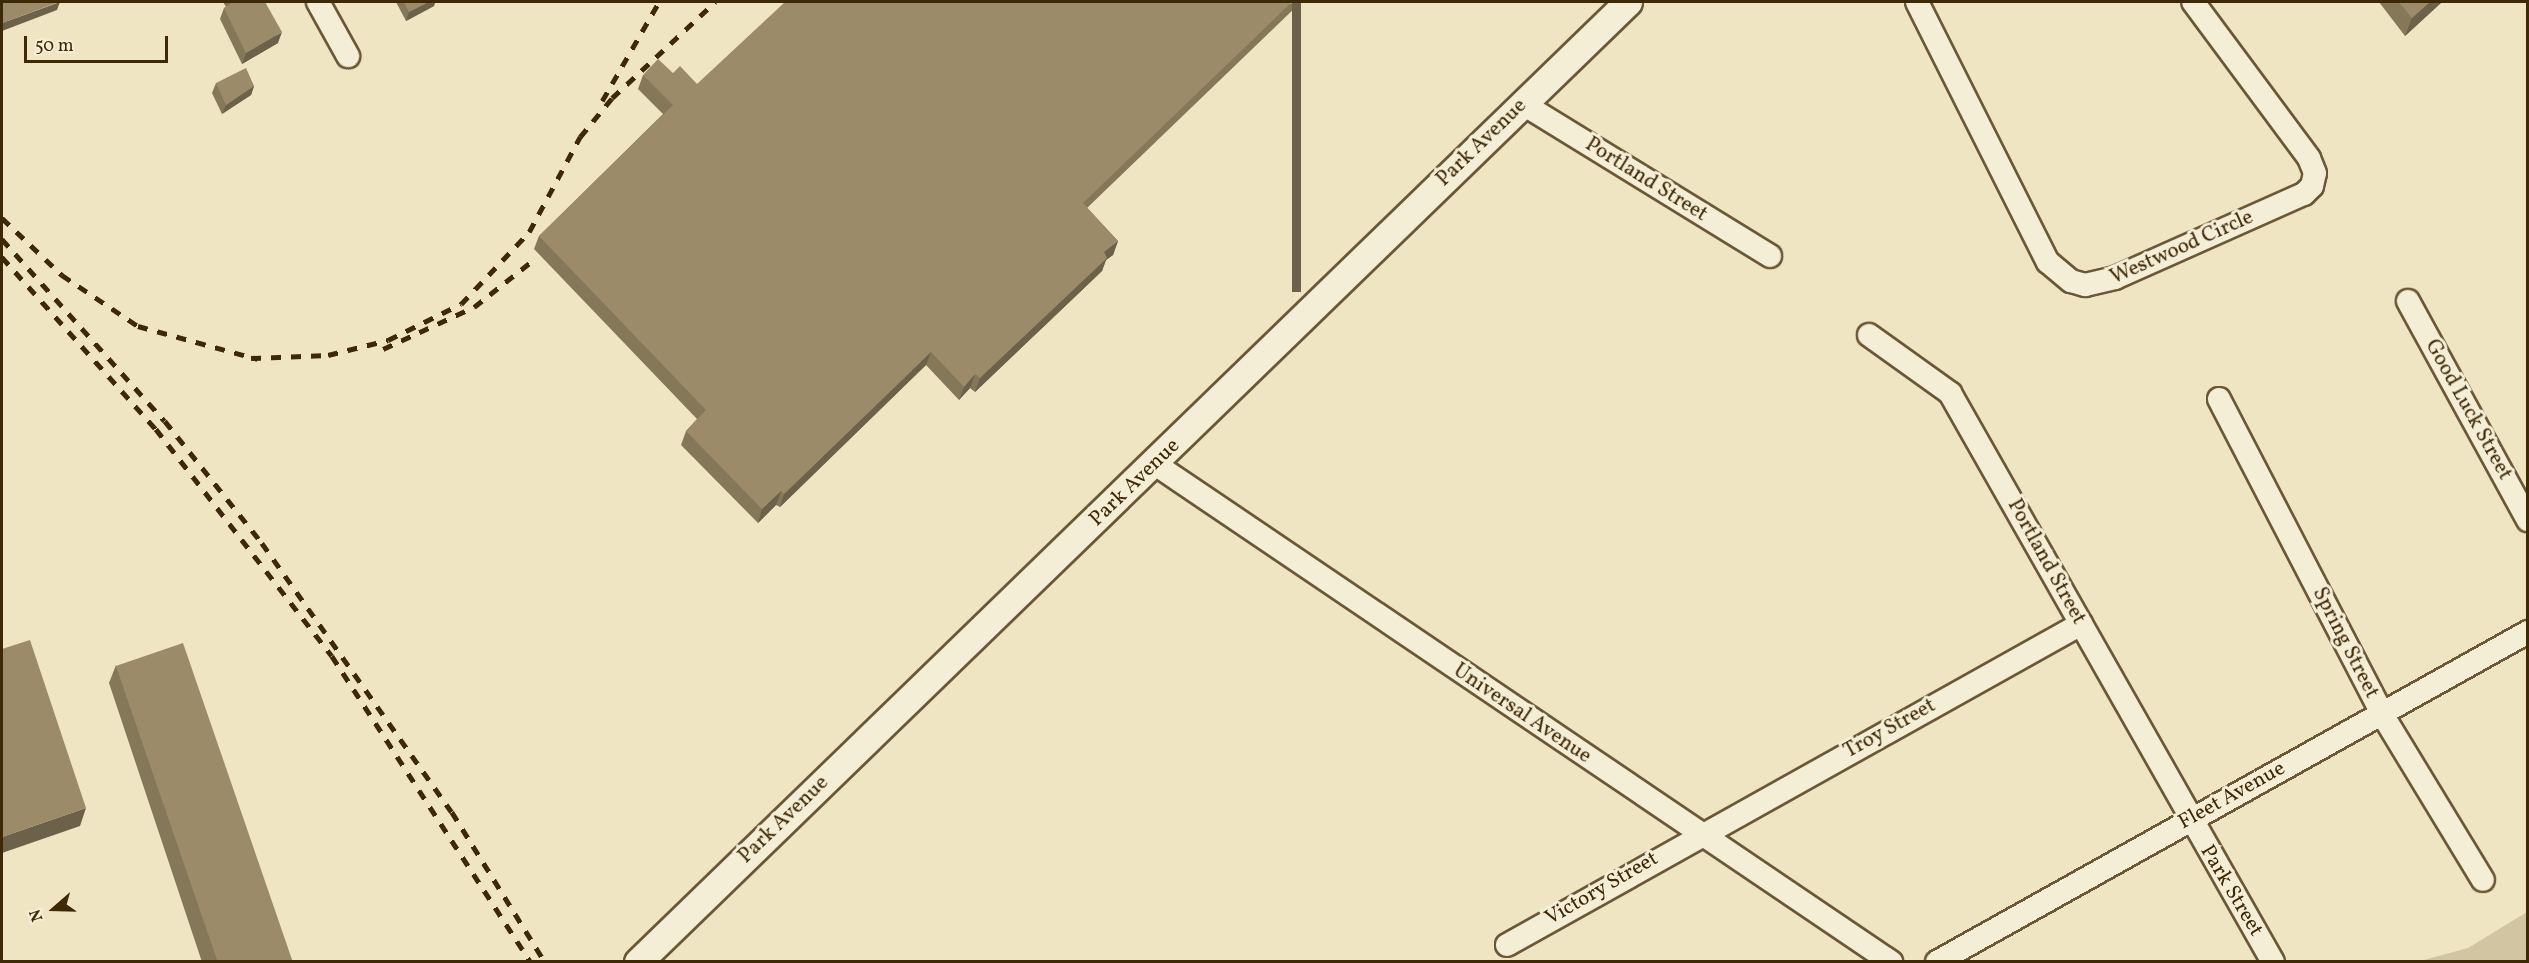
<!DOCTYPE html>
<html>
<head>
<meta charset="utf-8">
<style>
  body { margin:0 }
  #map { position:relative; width:2529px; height:963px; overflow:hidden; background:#f0e5c2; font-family:Vollkorn,serif }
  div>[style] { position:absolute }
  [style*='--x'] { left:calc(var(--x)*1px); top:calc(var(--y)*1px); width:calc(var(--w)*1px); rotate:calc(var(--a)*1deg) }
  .green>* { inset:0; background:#d2c5a2 }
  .roads { filter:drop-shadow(2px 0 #6a5836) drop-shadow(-2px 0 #6a5836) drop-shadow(0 2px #6a5836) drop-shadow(0 -2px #6a5836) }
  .minor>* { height:22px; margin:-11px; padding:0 11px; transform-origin:11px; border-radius:11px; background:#f5eed7 }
  .tertiary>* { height:27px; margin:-13.5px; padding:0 13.5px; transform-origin:13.5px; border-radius:13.5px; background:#f5eed7 }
  .rail>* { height:4.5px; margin-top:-2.25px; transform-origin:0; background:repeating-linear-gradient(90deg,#3e2907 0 10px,transparent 0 20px) }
  .wall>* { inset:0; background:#857859 }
  .shaded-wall>* { inset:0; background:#6c6149; transform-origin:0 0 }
  .building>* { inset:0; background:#9b8b68; transform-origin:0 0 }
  span { translate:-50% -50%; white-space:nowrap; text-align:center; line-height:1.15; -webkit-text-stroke:6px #f5eed7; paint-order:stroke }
  .street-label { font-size:21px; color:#3e2907 }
  .frame { position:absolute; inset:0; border:3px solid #3e2907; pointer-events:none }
  .north { position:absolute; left:24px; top:879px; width:60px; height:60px; -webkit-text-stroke:4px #f5eed7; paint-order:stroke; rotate:250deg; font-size:16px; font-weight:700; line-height:24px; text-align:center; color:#3e2907 }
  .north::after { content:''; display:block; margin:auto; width:21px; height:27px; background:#3e2907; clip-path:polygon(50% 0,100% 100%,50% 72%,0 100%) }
  .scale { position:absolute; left:24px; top:36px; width:144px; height:27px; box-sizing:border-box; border:3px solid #3e2907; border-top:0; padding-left:8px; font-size:18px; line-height:21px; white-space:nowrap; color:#3e2907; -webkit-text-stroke:4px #f5eed7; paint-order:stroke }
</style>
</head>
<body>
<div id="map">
  <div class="green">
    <div style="clip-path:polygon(2527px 912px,2527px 961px,2420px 961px,2468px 948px)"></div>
  </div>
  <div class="roads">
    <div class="minor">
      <div style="--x:318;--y:2;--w:62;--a:60.9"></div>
      <div style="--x:1917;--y:2;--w:291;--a:63.3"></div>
      <div style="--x:2048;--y:262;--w:30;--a:40"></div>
      <div style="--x:2071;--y:281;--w:15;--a:16"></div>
      <div style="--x:2085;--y:285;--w:31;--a:-13"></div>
      <div style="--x:2115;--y:278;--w:207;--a:-24"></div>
      <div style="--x:2304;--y:194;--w:11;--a:-45"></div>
      <div style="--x:2312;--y:186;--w:13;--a:-77"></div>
      <div style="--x:2315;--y:173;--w:16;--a:-112"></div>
      <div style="--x:2309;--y:158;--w:194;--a:-126.6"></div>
      <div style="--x:1523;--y:104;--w:290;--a:31.6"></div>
      <div style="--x:2408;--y:301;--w:250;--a:61.3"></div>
      <div style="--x:1869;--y:335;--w:100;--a:35.6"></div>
      <div style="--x:1950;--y:393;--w:654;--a:60.42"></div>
      <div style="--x:2219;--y:399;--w:355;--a:62.6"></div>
      <div style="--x:2382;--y:714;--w:194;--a:58.7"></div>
      <div style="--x:1155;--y:464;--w:889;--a:34.08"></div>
      <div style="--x:1507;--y:945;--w:658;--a:-29.22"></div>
      <div style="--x:1937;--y:962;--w:677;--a:-29.18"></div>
    </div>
    <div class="tertiary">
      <div style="--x:638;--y:962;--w:1379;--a:-44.12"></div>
    </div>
  </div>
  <div class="rail">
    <div style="--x:602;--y:101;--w:114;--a:-60.1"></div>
    <div style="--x:2;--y:218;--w:83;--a:43.5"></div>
    <div style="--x:62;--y:275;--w:92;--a:33.9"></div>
    <div style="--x:138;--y:326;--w:124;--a:15.4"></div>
    <div style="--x:2;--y:239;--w:244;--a:48.2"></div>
    <div style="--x:165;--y:421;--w:156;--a:51.5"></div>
    <div style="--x:262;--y:543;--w:329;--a:54.8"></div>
    <div style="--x:452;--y:812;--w:176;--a:58.2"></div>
    <div style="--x:2;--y:257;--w:231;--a:48.2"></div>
    <div style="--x:156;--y:429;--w:287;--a:52.2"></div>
    <div style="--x:332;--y:656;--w:365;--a:57"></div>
    <div style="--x:383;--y:349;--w:100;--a:-24.8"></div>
    <div style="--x:474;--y:307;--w:74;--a:-38.4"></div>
    <div style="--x:251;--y:358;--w:77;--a:-2.2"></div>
    <div style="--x:328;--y:355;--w:62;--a:-14"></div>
    <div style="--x:388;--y:340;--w:81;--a:-26.3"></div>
    <div style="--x:461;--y:304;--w:99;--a:-46.6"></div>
    <div style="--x:529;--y:232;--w:108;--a:-61.8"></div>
    <div style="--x:580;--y:137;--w:50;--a:-50.6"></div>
    <div style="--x:612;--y:98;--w:141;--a:-43"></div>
  </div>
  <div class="wall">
    <div style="clip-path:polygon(223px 2px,265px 2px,278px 43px,242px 64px,220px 19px,224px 8px,226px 7px)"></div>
    <div style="clip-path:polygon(396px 2px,435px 2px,434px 6px,406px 21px)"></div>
    <div style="clip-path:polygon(1301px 2px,1087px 208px,1118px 241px,1113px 255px,1106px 260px,1102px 271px,975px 392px,970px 388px,959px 400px,926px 365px,780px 507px,776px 505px,758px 523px,681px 445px,686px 431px,697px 419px,534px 249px,539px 236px,663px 114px,638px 89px,643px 75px,673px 73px,697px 84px)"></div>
    <div style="clip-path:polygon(2379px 2px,2442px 2px,2405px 36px)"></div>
    <div style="clip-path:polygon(216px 83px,254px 86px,251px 95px,222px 114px,212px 93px)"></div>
    <div style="clip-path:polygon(116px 665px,291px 962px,202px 962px,109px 683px)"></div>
  </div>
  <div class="shaded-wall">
    <div style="clip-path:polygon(60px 2px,57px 10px,2px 31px,2px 23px)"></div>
    <div style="clip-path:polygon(429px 2px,435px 2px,434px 6px,406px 21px,409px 12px)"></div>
    <div style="left:1292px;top:2px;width:9px;height:290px"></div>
    <div style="clip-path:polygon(2430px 2px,2442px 2px,2405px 36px,2412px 18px)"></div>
    <div style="clip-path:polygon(282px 32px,278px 43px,242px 64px,246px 53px)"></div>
    <div style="clip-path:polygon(254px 86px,251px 95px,222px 114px,226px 105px)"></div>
    <div style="clip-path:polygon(1118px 241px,1113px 255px,1106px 260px,1102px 271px,975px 392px,980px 378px,1104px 252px)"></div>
    <div style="clip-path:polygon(931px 352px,926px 365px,780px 507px,784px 494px)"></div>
    <div style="clip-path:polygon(975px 374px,970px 388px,959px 400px,964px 387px)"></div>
    <div style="clip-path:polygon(781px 491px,776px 505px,758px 523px,762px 509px)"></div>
    <div style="clip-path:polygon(86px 808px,80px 826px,2px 853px,2px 837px)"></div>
  </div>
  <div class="building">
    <div style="clip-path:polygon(2px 2px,59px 2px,2px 23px)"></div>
    <div style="clip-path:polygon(233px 2px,265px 2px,282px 32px,246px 53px,224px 8px)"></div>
    <div style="clip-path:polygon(404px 2px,429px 2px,409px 12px)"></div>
    <div style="clip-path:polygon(785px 2px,1292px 2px,1083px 203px,1118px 241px,1104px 252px,1107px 258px,980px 378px,975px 374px,964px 387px,931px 352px,784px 494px,781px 491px,762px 509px,686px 431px,706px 410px,539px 236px,673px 105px,643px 75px,658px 59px,673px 73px,680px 66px,697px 84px)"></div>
    <div style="clip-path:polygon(2399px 2px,2430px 2px,2412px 18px)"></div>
    <div style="clip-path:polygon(246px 68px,254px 86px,226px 105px,216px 83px)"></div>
    <div style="clip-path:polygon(30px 640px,86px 808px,2px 837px,2px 649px)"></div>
    <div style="left:183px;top:643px;width:337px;height:71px;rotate:71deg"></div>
  </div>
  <div class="street-label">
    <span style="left:1482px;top:143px;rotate:-44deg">Park Avenue</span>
    <span style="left:1646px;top:180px;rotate:32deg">Portland Street</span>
    <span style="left:2182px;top:248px;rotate:-24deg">Westwood Circle</span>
    <span style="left:2468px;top:410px;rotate:61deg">Good Luck Street</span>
    <span style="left:1135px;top:483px;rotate:-44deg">Park Avenue</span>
    <span style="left:2046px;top:562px;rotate:61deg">Portland Street</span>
    <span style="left:2345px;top:643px;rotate:63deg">Spring Street</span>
    <span style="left:1522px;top:714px;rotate:34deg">Universal Avenue</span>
    <span style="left:1890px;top:729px;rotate:-29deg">Troy Street</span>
    <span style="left:2232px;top:796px;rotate:-29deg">Fleet Avenue</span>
    <span style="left:784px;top:820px;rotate:-44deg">Park Avenue</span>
    <span style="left:1602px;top:889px;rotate:-30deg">Victory Street</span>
    <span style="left:2231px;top:891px;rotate:59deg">Park Street</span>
  </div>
  <div class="frame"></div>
  <div class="north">N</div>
  <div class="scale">50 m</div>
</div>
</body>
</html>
